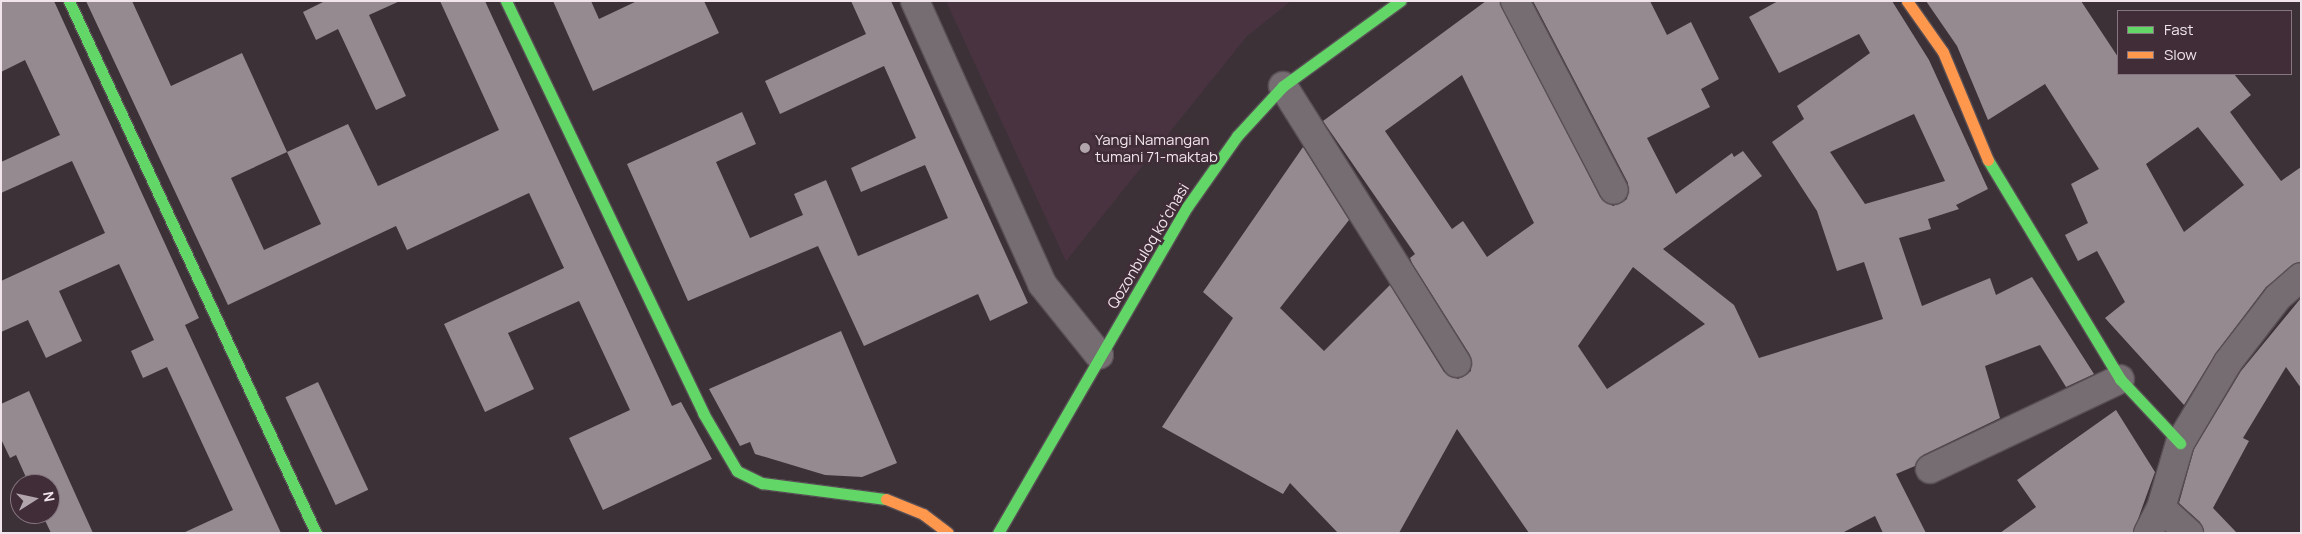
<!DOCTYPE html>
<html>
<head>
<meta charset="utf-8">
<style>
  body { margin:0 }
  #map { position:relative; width:2302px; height:534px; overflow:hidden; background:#3c3137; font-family:Manrope,sans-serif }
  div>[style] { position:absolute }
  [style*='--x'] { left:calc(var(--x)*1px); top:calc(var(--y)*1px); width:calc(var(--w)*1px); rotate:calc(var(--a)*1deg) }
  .built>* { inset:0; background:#4a3341 }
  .building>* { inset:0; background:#948a90; transform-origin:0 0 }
  .roads { filter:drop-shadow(1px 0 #584f54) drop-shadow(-1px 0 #584f54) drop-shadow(0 1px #584f54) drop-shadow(0 -1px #584f54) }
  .street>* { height:28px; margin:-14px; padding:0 14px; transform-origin:14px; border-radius:14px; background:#766d72 }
  .fast>* { height:11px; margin:-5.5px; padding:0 5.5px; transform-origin:5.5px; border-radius:5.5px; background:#63d668 }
  .slow>* { height:11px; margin:-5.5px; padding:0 5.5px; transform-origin:5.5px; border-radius:5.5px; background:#ff974d }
  .dots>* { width:14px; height:14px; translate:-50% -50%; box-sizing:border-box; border:2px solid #402d38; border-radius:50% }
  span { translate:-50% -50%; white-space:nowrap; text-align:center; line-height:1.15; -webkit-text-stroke:5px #402d38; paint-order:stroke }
  .poi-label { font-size:15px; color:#f1e4eb }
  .left { translate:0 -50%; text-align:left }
  .street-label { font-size:15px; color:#f1e4eb }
  .frame { position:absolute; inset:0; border:2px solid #f1e4eb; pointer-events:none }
  .legend { position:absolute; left:2117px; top:10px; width:175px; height:65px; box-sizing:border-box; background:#402d38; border:1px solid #877680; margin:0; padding:6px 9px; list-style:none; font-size:15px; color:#f1e4eb }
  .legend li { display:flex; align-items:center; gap:10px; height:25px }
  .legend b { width:25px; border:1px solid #877680 }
  .north { position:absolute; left:10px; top:474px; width:50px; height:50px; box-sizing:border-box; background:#402d38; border:1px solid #877680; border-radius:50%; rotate:80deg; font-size:14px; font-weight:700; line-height:20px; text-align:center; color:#f1e4eb }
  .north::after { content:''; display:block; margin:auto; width:18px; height:22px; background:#b2a5ac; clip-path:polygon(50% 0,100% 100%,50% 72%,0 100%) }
</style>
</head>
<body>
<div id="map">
  <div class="built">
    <div style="clip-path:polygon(946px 1px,1291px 1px,1247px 36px,1066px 261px)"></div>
  </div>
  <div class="building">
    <div style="clip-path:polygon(1px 1px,54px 1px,199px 318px,185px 325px,281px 533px,183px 533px,233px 510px,167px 367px,143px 378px,131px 351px,154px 340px,119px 264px,59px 291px,82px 341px,46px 358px,28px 320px,1px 332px,1px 281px,105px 233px,72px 161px,1px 193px,1px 162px,60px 135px,25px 60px,1px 72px)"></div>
    <div style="clip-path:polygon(86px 1px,132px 1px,171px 86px,242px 53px,287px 152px,231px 178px,264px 250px,321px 224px,287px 152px,348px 124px,378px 186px,499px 130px,440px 1px,485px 1px,672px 406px,681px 402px,712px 459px,603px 510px,569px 438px,630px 410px,579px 301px,508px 333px,534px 389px,485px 412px,444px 324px,564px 268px,529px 193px,407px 250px,396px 226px,228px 305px)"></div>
    <div style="clip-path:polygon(325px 1px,400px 1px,369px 15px,406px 96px,376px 110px,338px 29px,316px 40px,303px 12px)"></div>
    <div style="clip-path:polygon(553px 1px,591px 1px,599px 19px,637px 1px,704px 1px,719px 33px,593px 91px)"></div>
    <div style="clip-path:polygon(851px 1px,891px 1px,1028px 303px,990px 321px,978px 294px,864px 346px,818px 246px,688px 301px,627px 164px,742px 112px,756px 144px,716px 162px,750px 238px,803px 215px,794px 194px,826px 180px,858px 256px,948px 218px,925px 165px,861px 192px,851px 168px,916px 138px,884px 66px,780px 114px,765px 81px,866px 34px)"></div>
    <div style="clip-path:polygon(evenodd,1486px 1px,1500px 1px,1600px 197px,1613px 206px,1627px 199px,1628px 183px,1533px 1px,1650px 1px,1667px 35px,1691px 22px,1719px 79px,1701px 89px,1710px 107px,1647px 138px,1676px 194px,1732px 153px,1734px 157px,1743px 151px,1762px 176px,1663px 249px,1734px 305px,1759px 358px,1883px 319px,1864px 262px,1837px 271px,1817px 211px,1772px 142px,1804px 119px,1797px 106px,1870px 53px,1859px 34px,1779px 73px,1749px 17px,1778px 1px,1892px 1px,1929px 60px,1988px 189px,1956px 205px,1959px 209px,1928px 219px,1931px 229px,1899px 238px,1922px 306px,1990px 278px,1996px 295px,2032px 277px,2094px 374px,2066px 387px,2040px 345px,1985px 366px,2000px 418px,1923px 455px,1915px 466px,1896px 474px,1926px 533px,1883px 533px,1875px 516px,1842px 533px,1529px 533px,1457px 429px,1399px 533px,1338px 533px,1290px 483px,1283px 494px,1162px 427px,1233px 318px,1203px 292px,1303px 147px,1349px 220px,1280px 308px,1324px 351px,1390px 285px,1444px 372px,1458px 379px,1471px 371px,1470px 355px,1412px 263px,1410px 258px,1415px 254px,1323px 121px,1486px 1px,1462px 75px,1534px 223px,1487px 257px,1463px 221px,1452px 229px,1385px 131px,1462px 75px,1486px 1px,1914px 114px,1945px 181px,1865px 204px,1830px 152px,1914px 114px,1486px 1px,1633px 267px,1705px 324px,1607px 389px,1578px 346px,1633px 267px)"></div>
    <div style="clip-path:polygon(evenodd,1926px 1px,2081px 1px,2118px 57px,2118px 74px,2234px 74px,2251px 95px,2230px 112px,2257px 149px,2281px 181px,2301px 167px,2301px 262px,2266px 287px,2216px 353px,2184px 405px,2105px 318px,2125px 302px,2097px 251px,2078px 261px,2065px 235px,2088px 223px,2071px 184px,2099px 169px,2045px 84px,1988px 120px,1957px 46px,1926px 1px,2198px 127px,2244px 185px,2184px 232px,2146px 164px,2198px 127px)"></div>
    <div style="clip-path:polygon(2301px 298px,2301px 388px,2286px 367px,2243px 438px,2249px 441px,2213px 508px,2237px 533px,2204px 533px,2200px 522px,2179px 503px,2194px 449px,2241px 371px)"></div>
    <div style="clip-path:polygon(841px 331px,897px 463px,862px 477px,825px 475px,755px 454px,750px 442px,740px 446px,709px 389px)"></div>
    <div style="left:318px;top:382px;width:119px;height:36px;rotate:65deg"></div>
    <div style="clip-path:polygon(29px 391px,78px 500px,93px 533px,51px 533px,42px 514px,50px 514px,50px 484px,29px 484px,16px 455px,10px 458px,1px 439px,1px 404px)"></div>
    <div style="clip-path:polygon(2116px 410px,2155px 472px,2133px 533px,2000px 533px,2036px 507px,2017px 480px)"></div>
  </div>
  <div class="roads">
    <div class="street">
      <div style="--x:915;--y:1;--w:310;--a:65.8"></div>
      <div style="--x:1042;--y:284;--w:91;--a:51.2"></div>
      <div style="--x:1515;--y:1;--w:213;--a:62.4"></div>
      <div style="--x:1283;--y:86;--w:327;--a:57.9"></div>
      <div style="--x:1930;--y:469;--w:210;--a:-25.3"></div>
      <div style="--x:2161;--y:508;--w:38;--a:42"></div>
      <div style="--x:2148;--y:533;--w:28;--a:-63"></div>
      <div style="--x:2161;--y:508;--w:68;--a:-73.7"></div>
      <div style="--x:2180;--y:443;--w:94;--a:-59.3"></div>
      <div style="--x:2228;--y:362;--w:82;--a:-52.4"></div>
      <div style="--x:2278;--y:297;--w:30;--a:-41"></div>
    </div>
    <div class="fast">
      <div style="--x:69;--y:1;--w:587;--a:65.1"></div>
      <div style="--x:506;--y:1;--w:457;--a:64.4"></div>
      <div style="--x:703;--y:413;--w:67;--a:59.6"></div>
      <div style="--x:737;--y:471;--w:28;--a:26"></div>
      <div style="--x:762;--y:483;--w:125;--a:7.4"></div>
      <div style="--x:1988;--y:160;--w:256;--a:58.9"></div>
      <div style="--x:2120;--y:379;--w:88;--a:46.8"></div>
      <div style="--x:998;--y:533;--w:377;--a:-59.9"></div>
      <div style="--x:1187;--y:207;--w:87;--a:-54.8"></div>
      <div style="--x:1237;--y:136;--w:68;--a:-47.4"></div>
      <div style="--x:1283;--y:86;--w:145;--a:-36"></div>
    </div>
    <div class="slow">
      <div style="--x:1907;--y:1;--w:62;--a:54.8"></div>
      <div style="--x:1943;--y:52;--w:117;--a:67.4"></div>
      <div style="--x:886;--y:499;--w:40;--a:22"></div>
      <div style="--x:923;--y:514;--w:31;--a:37"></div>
    </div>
  </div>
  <div class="dots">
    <div style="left:1085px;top:148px;background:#b2a5ac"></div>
  </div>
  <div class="poi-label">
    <span class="left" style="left:1095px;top:148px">Yangi Namangan<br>tumani 71-maktab</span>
  </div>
  <div class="street-label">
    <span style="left:1148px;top:246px;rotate:-59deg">Qozonbuloq koʻchasi</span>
  </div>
  <div class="frame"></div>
  <ul class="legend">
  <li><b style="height:6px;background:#63d668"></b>Fast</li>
  <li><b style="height:6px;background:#ff974d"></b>Slow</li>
  </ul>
  <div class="north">N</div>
</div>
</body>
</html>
